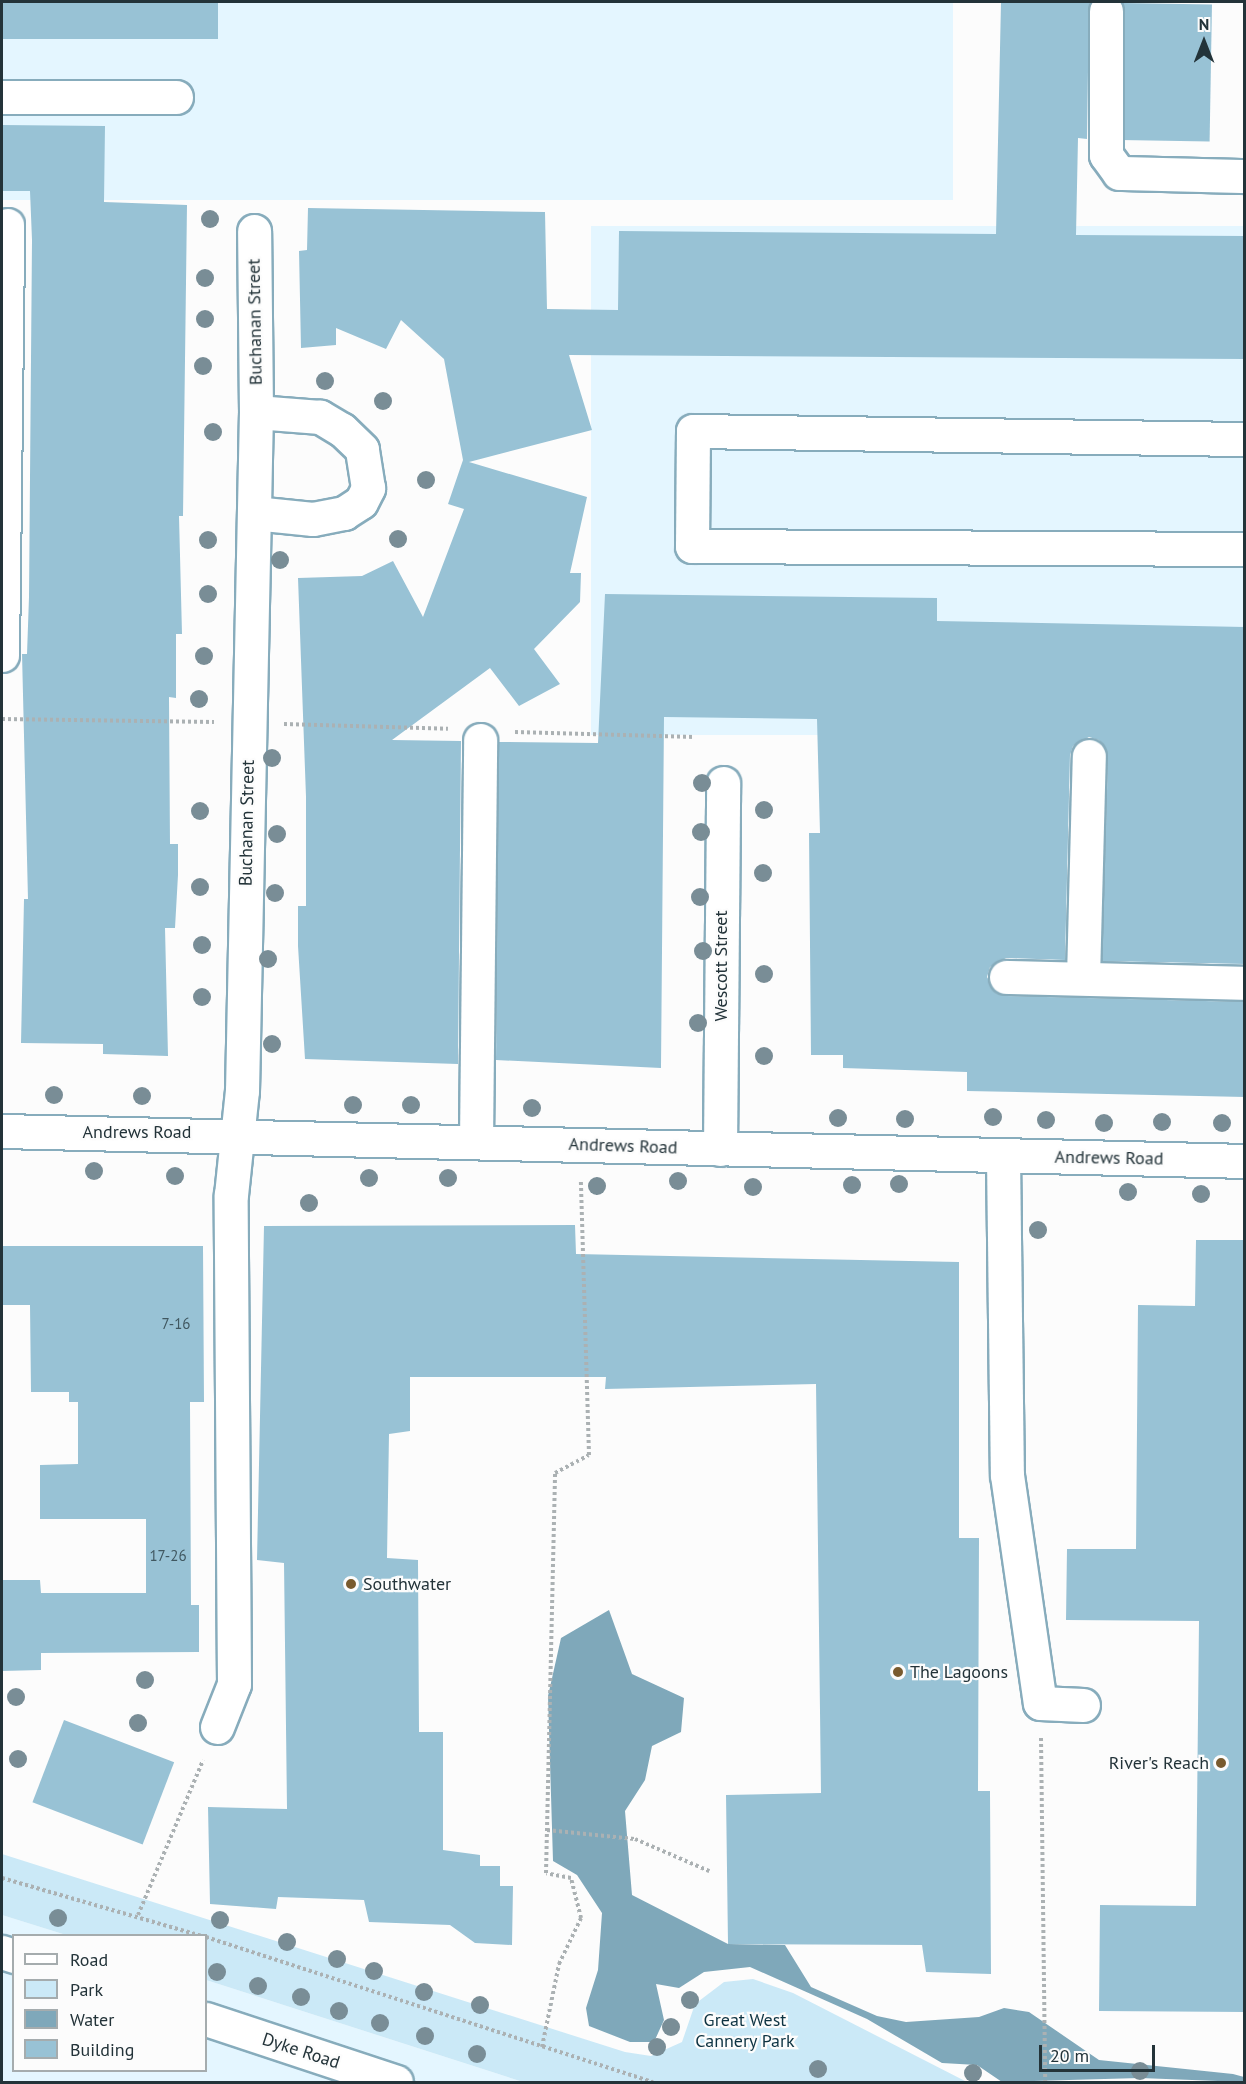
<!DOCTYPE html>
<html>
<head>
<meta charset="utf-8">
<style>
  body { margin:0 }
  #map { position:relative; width:1246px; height:2084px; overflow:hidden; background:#fcfcfc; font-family:"PT Sans",sans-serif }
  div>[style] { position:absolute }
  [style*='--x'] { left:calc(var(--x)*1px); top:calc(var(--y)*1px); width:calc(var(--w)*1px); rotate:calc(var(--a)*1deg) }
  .built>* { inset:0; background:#e4f6ff; transform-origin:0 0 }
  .green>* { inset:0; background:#cbe9f7 }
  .water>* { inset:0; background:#7fa8ba }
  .building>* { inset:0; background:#98c2d5; transform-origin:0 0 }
  .path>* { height:4px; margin-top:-2px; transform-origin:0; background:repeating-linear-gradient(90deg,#abb1b3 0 3px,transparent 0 6px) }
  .roads { filter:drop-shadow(2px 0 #87acbc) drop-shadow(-2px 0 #87acbc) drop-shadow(0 2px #87acbc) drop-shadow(0 -2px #87acbc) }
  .minor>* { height:33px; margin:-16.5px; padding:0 16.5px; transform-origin:16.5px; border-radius:16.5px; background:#fff }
  .trees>* { width:18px; height:18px; margin:-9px; border-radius:50%; background:#798d96 }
  .dots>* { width:16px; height:16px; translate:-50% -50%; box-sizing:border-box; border:3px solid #fcfcfc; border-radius:50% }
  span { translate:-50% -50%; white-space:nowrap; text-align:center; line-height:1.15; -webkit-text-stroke:4.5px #fcfcfc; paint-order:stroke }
  .number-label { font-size:15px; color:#405760 }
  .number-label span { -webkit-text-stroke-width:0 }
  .street-label { font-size:18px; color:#233339 }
  .poi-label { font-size:18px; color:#233339 }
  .left { translate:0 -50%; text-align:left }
  .right { translate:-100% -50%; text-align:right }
  .park-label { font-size:18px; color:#0d3342 }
  .frame { position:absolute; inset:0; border:3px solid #233339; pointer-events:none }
  .legend { position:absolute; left:12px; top:1934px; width:195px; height:138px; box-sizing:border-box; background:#fcfcfc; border:2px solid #a5acae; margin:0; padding:8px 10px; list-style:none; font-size:18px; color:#233339 }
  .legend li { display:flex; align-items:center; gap:12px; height:30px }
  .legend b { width:30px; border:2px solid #a5acae }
  .north { position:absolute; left:1174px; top:12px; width:60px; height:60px; -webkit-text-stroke:4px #fcfcfc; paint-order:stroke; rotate:0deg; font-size:16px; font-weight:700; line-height:24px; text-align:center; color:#233339 }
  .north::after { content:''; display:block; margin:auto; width:21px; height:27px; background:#233339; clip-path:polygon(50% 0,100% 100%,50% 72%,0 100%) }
  .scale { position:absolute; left:1039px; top:2045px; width:116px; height:27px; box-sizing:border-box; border:3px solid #233339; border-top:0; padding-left:8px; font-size:18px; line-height:21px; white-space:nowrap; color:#233339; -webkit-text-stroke:4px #fcfcfc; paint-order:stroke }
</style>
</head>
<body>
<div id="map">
  <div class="built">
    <div style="left:2px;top:2px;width:951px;height:198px"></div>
    <div style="left:591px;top:226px;width:653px;height:509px"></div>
    <div style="clip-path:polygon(2px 1915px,66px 1935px,14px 1936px,14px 2070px,206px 2070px,206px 1980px,523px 2082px,2px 2082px)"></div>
  </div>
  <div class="green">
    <div style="clip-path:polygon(2px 1854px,625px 2052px,651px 2056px,682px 2042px,695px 2004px,724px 1982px,753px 1979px,793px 1993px,967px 2082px,523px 2082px,206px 1980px,206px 1936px,66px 1935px,2px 1915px)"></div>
  </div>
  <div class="water">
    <div style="clip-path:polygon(609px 1610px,632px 1674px,684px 1698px,681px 1732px,652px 1746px,645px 1780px,625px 1811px,632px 1895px,728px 1944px,785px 1945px,811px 1987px,877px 2016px,906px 2022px,979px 2017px,1004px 2008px,1029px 2012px,1099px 2060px,1233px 2074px,1244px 2077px,1244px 2082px,1140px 2078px,1002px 2082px,977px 2065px,942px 2063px,867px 2019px,750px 1967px,704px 1972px,679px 1988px,656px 1984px,664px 2020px,654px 2042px,630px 2042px,589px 2026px,586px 2008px,598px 1970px,602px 1913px,577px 1875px,553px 1861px,548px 1696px,561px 1638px)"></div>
  </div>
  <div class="building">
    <div style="left:2px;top:2px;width:216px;height:37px"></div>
    <div style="clip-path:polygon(1001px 2px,1089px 3px,1087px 139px,1078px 138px,1076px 235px,1245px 236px,1245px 359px,569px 355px,592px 430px,469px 462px,587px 497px,570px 573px,581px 573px,580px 602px,534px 649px,560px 684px,519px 706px,490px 668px,392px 740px,461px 741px,458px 1064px,305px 1059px,298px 946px,298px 906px,306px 906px,306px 797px,298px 578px,362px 576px,393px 561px,423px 617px,464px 509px,448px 504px,463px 460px,444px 359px,401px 320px,386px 349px,336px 328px,336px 345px,301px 348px,299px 251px,307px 250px,308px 208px,545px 212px,547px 309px,618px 310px,619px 231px,996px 234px)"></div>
    <div style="left:1123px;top:3px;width:89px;height:137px;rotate:1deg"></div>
    <div style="clip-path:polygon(2px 125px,105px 126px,104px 202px,187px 205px,183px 516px,179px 516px,182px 634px,176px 634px,176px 698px,169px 697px,170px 844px,178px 844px,178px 875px,175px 928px,165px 928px,168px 1056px,103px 1054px,103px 1044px,21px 1043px,24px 899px,28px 899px,22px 654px,27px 654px,29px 597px,32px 240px,30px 191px,2px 191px)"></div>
    <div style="clip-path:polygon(605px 594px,937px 598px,937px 621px,1245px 627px,1245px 964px,1102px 961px,1108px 757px,1099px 740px,1089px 737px,1073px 746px,1070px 755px,1065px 960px,1006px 958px,990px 967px,987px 977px,996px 993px,1006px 996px,1245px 1002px,1245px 1097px,967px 1091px,967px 1072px,843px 1068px,843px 1055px,811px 1055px,809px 833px,820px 833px,817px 719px,664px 717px,661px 1068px,496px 1060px,499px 742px,598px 743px)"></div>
    <div style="clip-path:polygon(575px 1225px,576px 1254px,959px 1262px,959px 1538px,979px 1538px,978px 1791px,990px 1791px,991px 1974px,926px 1972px,922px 1945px,728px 1944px,726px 1795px,821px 1793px,816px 1384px,605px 1389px,606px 1377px,410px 1377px,410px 1431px,389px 1434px,387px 1558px,418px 1560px,419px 1732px,443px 1732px,443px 1850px,480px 1855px,480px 1866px,500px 1866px,500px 1886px,513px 1886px,512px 1945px,475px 1943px,450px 1925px,369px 1922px,364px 1900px,278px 1897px,276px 1909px,210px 1904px,208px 1807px,287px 1809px,284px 1563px,257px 1560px,264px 1226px)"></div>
    <div style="clip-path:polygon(1196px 1240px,1245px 1240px,1245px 2012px,1099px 2011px,1100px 1905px,1196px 1906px,1199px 1621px,1066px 1620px,1067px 1549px,1136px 1549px,1138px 1305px,1195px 1306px)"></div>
    <div style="clip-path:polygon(2px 1246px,203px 1246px,204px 1402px,190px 1402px,191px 1605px,199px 1605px,199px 1652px,41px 1653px,41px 1670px,2px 1671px,2px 1580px,40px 1580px,41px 1593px,146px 1593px,146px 1519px,40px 1519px,40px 1465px,78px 1464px,78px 1402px,69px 1402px,69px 1392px,31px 1392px,30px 1305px,2px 1305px)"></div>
    <div style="left:64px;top:1720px;width:118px;height:88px;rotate:21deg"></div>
  </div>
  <div class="path">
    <div style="--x:2;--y:719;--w:212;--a:0.8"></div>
    <div style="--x:284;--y:724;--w:164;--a:1.7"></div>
    <div style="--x:515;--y:732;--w:180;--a:1.6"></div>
    <div style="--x:1041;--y:1738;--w:344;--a:89.3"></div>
    <div style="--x:547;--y:1830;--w:88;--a:5.8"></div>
    <div style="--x:635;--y:1839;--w:81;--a:23.4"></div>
    <div style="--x:2;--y:1878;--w:208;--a:16.2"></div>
    <div style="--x:138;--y:1915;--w:168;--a:-67.2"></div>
    <div style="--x:206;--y:1937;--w:470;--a:18"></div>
    <div style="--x:542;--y:2047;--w:85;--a:-78.4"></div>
    <div style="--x:559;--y:1964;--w:51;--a:-64.4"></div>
    <div style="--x:581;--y:1918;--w:41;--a:-104"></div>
    <div style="--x:571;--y:1878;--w:25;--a:-169"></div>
    <div style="--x:546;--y:1873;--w:400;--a:-88.7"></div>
    <div style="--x:555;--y:1473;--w:38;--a:-28"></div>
    <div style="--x:589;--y:1455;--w:274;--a:-91.7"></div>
  </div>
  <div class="roads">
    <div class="minor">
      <div style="--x:1106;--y:11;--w:144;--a:90"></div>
      <div style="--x:1106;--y:155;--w:22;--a:54"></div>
      <div style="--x:1119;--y:173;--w:125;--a:1.4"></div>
      <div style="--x:2;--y:97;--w:174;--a:0"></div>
      <div style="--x:1244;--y:439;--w:551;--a:-179.17"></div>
      <div style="--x:693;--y:431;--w:115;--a:90.5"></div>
      <div style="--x:692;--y:546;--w:552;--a:0.31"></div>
      <div style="--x:254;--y:513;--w:59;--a:5.8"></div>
      <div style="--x:313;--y:519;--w:32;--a:-11"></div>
      <div style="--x:344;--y:513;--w:20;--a:-33"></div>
      <div style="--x:361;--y:502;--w:16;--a:-63"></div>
      <div style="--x:368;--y:488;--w:39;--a:-99"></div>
      <div style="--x:362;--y:449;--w:28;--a:-136"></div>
      <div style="--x:342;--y:430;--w:26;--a:-149"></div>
      <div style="--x:320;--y:417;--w:64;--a:-175.5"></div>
      <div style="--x:2;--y:655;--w:430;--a:-89.3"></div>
      <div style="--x:1006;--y:977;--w:238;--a:1.4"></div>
      <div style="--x:1083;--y:978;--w:222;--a:-88.5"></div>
      <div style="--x:2;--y:1131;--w:1242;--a:1.38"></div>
      <div style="--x:476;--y:1141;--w:401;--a:-89.4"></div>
      <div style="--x:720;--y:1149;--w:366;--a:-89.5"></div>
      <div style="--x:1003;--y:1156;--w:319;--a:89.3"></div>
      <div style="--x:1007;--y:1475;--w:230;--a:81.8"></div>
      <div style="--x:1040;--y:1703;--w:43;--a:2.7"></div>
      <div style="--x:217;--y:1727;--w:46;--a:-68.4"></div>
      <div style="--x:234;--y:1684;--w:489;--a:-90.4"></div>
      <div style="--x:231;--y:1195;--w:105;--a:-84"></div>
      <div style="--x:242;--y:1091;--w:679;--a:-88.82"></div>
      <div style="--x:256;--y:412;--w:181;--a:-90.6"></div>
      <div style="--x:2;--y:1952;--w:13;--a:18"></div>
      <div style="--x:206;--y:2019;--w:200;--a:18.3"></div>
    </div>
  </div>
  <div class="trees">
    <div style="left:210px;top:219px"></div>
    <div style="left:205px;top:278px"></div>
    <div style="left:205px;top:319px"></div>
    <div style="left:203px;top:366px"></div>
    <div style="left:325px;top:381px"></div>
    <div style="left:383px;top:401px"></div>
    <div style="left:213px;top:432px"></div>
    <div style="left:426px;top:480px"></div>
    <div style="left:398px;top:539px"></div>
    <div style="left:208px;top:540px"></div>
    <div style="left:280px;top:560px"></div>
    <div style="left:208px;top:594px"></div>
    <div style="left:204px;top:656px"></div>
    <div style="left:199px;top:699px"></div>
    <div style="left:272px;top:758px"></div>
    <div style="left:702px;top:783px"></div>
    <div style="left:764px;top:810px"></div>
    <div style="left:200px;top:811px"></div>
    <div style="left:701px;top:832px"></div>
    <div style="left:277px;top:834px"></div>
    <div style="left:763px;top:873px"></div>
    <div style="left:200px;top:887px"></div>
    <div style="left:275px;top:893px"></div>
    <div style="left:700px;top:897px"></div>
    <div style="left:202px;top:945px"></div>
    <div style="left:703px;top:951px"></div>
    <div style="left:268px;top:959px"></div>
    <div style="left:764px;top:974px"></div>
    <div style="left:202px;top:997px"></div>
    <div style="left:698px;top:1023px"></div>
    <div style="left:272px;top:1044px"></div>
    <div style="left:764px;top:1056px"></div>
    <div style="left:54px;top:1095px"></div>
    <div style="left:142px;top:1096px"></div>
    <div style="left:353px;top:1105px"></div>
    <div style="left:411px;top:1105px"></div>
    <div style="left:532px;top:1108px"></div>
    <div style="left:993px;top:1117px"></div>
    <div style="left:838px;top:1118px"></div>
    <div style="left:905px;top:1119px"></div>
    <div style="left:1046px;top:1120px"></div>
    <div style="left:1162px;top:1122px"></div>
    <div style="left:1104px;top:1123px"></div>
    <div style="left:1222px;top:1123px"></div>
    <div style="left:94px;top:1171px"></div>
    <div style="left:175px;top:1176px"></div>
    <div style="left:369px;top:1178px"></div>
    <div style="left:448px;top:1178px"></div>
    <div style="left:678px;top:1181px"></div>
    <div style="left:899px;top:1184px"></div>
    <div style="left:852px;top:1185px"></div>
    <div style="left:597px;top:1186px"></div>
    <div style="left:753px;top:1187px"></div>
    <div style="left:1128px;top:1192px"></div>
    <div style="left:1201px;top:1194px"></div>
    <div style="left:309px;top:1203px"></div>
    <div style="left:1038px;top:1230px"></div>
    <div style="left:145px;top:1680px"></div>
    <div style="left:16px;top:1697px"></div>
    <div style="left:138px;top:1723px"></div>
    <div style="left:18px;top:1759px"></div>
    <div style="left:58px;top:1918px"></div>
    <div style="left:220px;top:1920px"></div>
    <div style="left:287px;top:1942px"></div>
    <div style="left:337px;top:1959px"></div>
    <div style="left:374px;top:1971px"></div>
    <div style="left:217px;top:1972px"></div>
    <div style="left:258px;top:1986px"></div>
    <div style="left:424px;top:1992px"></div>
    <div style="left:301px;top:1997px"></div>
    <div style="left:690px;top:2000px"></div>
    <div style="left:480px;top:2005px"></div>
    <div style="left:339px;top:2011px"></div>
    <div style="left:380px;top:2023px"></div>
    <div style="left:671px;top:2027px"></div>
    <div style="left:425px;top:2036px"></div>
    <div style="left:657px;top:2047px"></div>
    <div style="left:477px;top:2054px"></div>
    <div style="left:818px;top:2069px"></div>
    <div style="left:1140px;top:2071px"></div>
    <div style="left:973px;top:2073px"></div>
  </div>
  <div class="dots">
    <div style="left:351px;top:1584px;background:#795b2f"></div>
    <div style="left:898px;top:1672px;background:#795b2f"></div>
    <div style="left:1221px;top:1763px;background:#795b2f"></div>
  </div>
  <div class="number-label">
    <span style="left:176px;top:1324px">7-16</span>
    <span style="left:168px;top:1556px">17-26</span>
  </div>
  <div class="street-label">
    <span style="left:255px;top:322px;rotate:-91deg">Buchanan Street</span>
    <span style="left:247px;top:823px;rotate:-89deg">Buchanan Street</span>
    <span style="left:721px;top:966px;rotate:-90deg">Wescott Street</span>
    <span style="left:137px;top:1132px">Andrews Road</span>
    <span style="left:623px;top:1146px;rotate:2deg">Andrews Road</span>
    <span style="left:1109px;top:1158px;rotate:1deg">Andrews Road</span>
    <span style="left:301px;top:2051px;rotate:18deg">Dyke Road</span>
  </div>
  <div class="poi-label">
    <span class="left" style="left:363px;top:1584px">Southwater</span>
    <span class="left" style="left:910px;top:1672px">The Lagoons</span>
    <span class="right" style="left:1209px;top:1763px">River's Reach</span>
  </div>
  <div class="park-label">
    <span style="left:745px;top:2031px">Great West<br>Cannery Park</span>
  </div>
  <div class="frame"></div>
  <ul class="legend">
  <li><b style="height:8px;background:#fff"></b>Road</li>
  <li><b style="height:16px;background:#cbe9f7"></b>Park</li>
  <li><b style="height:16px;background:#7fa8ba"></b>Water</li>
  <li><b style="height:16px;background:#98c2d5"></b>Building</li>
  </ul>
  <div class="north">N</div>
  <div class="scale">20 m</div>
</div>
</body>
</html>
